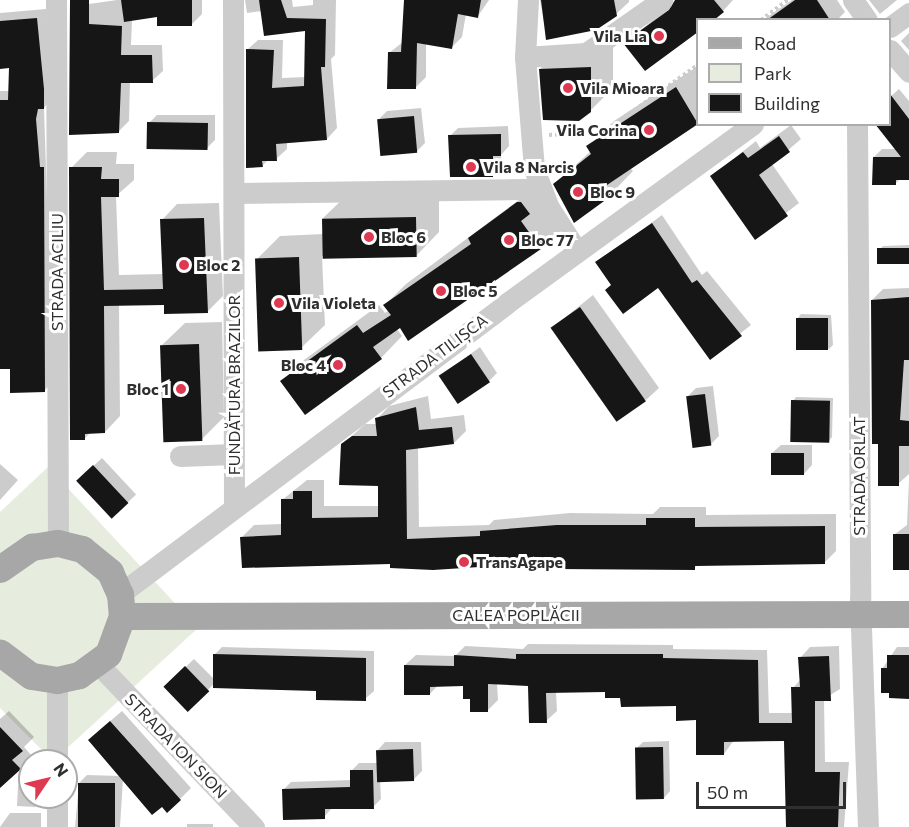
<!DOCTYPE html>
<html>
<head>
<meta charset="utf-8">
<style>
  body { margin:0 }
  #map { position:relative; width:909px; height:827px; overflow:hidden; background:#fff; font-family:Commissioner,sans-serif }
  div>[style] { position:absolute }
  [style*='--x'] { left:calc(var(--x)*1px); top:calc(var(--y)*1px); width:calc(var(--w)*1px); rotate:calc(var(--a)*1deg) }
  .green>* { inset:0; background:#e6ecde }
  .shadow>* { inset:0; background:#0003; transform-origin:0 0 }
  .building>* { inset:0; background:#161616; transform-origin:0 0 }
  .path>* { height:4px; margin-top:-2px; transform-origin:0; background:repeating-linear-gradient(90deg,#ccc 0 3px,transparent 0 6px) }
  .minor>* { height:21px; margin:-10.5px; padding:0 10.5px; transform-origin:10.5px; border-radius:10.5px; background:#ccc }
  .major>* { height:27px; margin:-13.5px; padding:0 13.5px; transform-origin:13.5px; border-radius:13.5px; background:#a7a7a7 }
  .dots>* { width:16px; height:16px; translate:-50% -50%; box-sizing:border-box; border:3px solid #fff; border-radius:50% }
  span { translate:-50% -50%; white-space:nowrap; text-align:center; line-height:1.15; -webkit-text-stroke:6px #fff; paint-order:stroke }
  .poi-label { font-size:16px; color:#2f2f2f; font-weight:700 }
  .right { translate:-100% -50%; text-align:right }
  .left { translate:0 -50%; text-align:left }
  .street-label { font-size:16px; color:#2f2f2f }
  .legend { position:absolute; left:696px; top:18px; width:195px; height:108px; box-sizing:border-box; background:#fff; border:2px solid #acacac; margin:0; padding:8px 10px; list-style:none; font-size:18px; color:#2f2f2f }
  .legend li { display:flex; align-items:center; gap:12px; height:30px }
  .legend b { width:30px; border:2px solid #acacac }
  .north { position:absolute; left:18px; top:749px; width:60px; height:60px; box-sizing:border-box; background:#fff; border:2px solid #acacac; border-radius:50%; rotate:55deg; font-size:16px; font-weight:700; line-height:24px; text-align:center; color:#2f2f2f }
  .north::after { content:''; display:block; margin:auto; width:21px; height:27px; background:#de3950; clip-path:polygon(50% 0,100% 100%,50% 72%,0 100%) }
  .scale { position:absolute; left:696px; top:782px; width:150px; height:27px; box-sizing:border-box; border:3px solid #2f2f2f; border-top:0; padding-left:8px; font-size:18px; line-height:21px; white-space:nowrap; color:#2f2f2f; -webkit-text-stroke:4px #fff; paint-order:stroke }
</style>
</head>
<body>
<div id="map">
  <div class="green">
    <div style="clip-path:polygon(48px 467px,198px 628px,53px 761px,0 708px,0 512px)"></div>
  </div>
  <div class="shadow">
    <div style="clip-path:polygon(117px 0,202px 0,202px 14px,192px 24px,158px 16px,132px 20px,131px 45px,162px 45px,163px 71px,152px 81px,130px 81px,129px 121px,119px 131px,82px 5px)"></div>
    <div style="clip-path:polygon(245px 0,292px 0,293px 7px,313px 5px,313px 0,336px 0,335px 55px,331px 59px,337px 128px,327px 139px,287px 142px,287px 149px,276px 159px,269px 159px,262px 166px,247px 50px,258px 40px,283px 40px,282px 78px,306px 77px,306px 29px,262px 11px,247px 13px)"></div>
    <div style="clip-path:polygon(405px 0,489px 0,478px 16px,466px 14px,462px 37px,452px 47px,426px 43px,426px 77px,415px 88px,389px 53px,403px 42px)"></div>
    <div style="clip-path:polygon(540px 0,629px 0,629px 2px,616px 14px,547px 38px)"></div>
    <div style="clip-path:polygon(677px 0,733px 0,723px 11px,625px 43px)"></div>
    <div style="clip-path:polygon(792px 0,837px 0,845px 12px,837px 20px,763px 20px)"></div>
    <div style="clip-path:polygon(869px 0,897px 0,880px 14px)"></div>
    <div style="clip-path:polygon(46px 9px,52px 98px,44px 108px,53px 381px,44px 391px,11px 368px,0 368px,0 91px,10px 91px,11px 66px,0 67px,0 13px)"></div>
    <div style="clip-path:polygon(909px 33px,909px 50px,901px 41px)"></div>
    <div style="clip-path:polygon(613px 45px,613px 88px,590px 111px,540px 69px,563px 46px)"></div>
    <div style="clip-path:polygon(698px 66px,698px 123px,630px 168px,633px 171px,610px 195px,555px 184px,592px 150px,591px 145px,614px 121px)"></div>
    <div style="clip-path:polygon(899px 89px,909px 101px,909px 135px,890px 124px,890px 97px)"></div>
    <div style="clip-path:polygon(421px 108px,425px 143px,416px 152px,378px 120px,387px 111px)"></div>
    <div style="clip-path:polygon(157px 115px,215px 115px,215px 140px,207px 148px,149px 123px)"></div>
    <div style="clip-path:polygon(791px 125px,801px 139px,772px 164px,799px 203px,755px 237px,712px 176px,756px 141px,760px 148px)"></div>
    <div style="clip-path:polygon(508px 126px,509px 146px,501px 155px,501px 167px,493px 175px,450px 136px,458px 128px)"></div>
    <div style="clip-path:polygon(882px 149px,909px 149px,909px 179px,900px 179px,895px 184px,874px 157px)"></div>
    <div style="clip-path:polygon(87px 152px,117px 152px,116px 164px,134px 164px,134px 180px,116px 196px,119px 275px,164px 274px,162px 220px,177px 204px,219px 203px,223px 296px,207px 312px,165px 304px,119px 304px,120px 416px,105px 432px,91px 432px,85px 438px,71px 168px)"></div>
    <div style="clip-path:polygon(543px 182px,561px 227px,540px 248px,396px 328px,402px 336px,381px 358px,306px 413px,282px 381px,304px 360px,379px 305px,385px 313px,389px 310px,385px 305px,406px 284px)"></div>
    <div style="clip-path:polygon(347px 195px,439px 195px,439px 232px,416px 256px,322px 256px,325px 325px,301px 348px,257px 259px,280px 236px,324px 234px,323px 218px)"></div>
    <div style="clip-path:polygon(662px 215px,702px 275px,707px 271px,751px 325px,710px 357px,658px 286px,612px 284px,597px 263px)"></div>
    <div style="clip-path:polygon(909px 245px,909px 262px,879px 250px,883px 246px)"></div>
    <div style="clip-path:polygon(909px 288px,909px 474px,898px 484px,879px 443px,872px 300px,883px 289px)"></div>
    <div style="clip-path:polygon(593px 295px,659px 388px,646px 400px,552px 328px)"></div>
    <div style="clip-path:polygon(801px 314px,831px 315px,833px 345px,829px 349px,798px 318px)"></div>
    <div style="clip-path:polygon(222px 322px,224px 417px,201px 440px,161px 346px,185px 323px)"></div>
    <div style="clip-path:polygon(480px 347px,497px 373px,489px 381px,441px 376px)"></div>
    <div style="clip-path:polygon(713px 386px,719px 436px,711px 444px,688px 396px,696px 388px)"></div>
    <div style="clip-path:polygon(428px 396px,431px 419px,464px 415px,466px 431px,454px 443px,418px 447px,419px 527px,489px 525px,494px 520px,570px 513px,653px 514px,660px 507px,706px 507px,706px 515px,836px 514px,836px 551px,824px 563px,698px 564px,694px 568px,242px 537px,254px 525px,282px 524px,282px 500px,307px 480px,324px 480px,324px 506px,380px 506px,380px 485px,342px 445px,365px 424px,377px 424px,377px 419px,389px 406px)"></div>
    <div style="clip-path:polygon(796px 397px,833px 398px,832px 437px,829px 441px,793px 401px)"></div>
    <div style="clip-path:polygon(781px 445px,812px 445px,812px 465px,804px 474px,772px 453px)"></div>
    <div style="left:102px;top:458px;width:50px;height:33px;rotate:47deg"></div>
    <div style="clip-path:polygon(0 464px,18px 480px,0 500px)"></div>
    <div style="clip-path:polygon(909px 480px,909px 568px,895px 534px,907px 525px)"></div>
    <div style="clip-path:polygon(528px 644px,673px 645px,673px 649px,767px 650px,769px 713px,793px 713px,793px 688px,801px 679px,800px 658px,810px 647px,839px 646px,840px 689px,824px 699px,825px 762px,849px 762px,844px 827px,787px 827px,785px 739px,734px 740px,724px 754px,698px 719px,677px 704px,622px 696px,607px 690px,556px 691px,557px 711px,546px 721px,529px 684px,497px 683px,498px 700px,488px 710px,471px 697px,465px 684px,438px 685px,430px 694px,405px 665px,416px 655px,455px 656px,465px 646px,523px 649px)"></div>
    <div style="clip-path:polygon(222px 647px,374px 651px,374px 691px,365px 699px,318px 690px,215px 683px,187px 710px,165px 687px,194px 659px,215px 680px,214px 655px)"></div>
    <div style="clip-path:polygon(897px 647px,909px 647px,909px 697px,882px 669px)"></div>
    <div style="clip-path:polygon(9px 711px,34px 737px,24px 747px,32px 756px,1px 785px,0 719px)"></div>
    <div style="clip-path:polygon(122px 711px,191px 788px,180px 799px,162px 805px,123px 779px,120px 827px,75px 827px,79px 783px,87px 775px,120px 776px,101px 729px)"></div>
    <div style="clip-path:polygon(669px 741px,670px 791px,664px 798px,637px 748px,643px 742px)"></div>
    <div style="clip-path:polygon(385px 742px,421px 742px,422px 771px,413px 780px,380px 780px,381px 799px,373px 807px,332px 808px,324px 817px,284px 789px,291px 782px,352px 780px,352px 770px,359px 763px,377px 763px,377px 751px)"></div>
    <div style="clip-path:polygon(26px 777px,30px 777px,30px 797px,43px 797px,35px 807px,17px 806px,18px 786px)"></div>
    <div style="clip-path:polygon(10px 813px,41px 813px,41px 827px,0 827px)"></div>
    <div style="left:187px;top:824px;width:26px;height:4px"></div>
  </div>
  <div class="building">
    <div style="clip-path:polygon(70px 0,89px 0,89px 24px,122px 26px,121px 55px,152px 55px,153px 83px,121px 83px,119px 133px,69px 135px)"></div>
    <div style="clip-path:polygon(121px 0,192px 0,192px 26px,157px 26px,157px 17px,124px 22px)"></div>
    <div style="clip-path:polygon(259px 0,281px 0,287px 18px,326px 19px,325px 67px,321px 67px,327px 140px,276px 144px,277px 161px,262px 161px,263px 167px,246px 168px,246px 49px,274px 50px,272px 88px,304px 86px,305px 31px,264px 36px)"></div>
    <div style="clip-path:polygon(404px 0,481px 0,478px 18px,458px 14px,452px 49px,417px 43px,416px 89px,387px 89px,388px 52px,401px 52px)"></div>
    <div style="clip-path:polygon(541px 0,614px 0,617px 16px,596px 30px,546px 40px)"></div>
    <div style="clip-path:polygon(675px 0,714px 0,724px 12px,714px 20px,698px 20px,698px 32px,645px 71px,623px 43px,669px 10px)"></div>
    <div style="clip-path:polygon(795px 0,817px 0,830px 20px,767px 20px)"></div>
    <div style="clip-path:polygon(37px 18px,44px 89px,44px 109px,38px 109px,36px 119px,40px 167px,44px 167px,45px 392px,10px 393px,10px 369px,0 369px,0 100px,8px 100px,9px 68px,0 69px,0 21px)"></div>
    <div style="clip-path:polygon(591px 67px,591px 112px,579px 121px,543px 120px,539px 69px)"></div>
    <div style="clip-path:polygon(676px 87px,698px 124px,604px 187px,611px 196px,574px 223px,553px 184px,591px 154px,586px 146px)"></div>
    <div style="clip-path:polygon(890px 94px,909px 119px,909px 180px,896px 180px,896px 185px,872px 185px,873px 157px,901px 157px,875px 124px,890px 124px)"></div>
    <div style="left:414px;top:116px;width:37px;height:37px;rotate:85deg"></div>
    <div style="left:147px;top:122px;width:61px;height:27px;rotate:1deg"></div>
    <div style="clip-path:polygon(501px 134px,501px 156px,493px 156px,493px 177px,450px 177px,448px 135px)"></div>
    <div style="clip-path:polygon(779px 136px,790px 152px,759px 175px,788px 216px,755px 240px,710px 176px,743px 152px,748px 158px)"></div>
    <div style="clip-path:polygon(69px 167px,102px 167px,101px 179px,119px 179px,119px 197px,101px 197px,104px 290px,163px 289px,160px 219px,204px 218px,208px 313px,164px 314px,164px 305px,104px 306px,105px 433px,85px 434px,85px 440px,70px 440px)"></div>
    <div style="clip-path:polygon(517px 202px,521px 202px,530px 214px,521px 221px,541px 249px,408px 341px,400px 328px,373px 347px,382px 359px,305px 415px,280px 381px,357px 325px,363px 333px,391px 315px,383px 305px,471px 244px,468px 238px)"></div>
    <div style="left:416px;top:217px;width:40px;height:94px;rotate:89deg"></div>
    <div style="clip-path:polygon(652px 223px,692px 283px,697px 280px,742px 336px,710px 360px,658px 288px,623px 314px,605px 290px,611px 285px,595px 262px)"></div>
    <div style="left:909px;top:248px;width:16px;height:32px;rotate:90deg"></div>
    <div style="left:299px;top:257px;width:93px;height:44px;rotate:88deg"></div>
    <div style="clip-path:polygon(909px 297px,909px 360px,904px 360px,900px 420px,909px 421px,909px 446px,899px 446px,899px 486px,878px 486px,878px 444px,872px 444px,871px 300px)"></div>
    <div style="left:580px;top:307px;width:115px;height:36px;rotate:55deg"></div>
    <div style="left:796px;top:318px;width:32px;height:32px"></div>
    <div style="left:199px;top:344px;width:97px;height:39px;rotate:88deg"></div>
    <div style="left:471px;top:354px;width:34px;height:39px;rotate:56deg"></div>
    <div style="left:705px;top:394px;width:52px;height:19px;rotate:83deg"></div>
    <div style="left:791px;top:400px;width:39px;height:42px;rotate:1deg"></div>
    <div style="clip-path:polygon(416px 407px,419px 430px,452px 427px,454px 444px,406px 450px,407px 539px,480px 536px,480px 531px,557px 525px,646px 525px,646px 518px,695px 518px,695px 527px,825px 526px,825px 564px,695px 566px,695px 570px,557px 569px,557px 562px,433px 570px,390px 568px,390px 564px,242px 568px,240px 537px,281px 535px,281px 499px,293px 499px,293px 491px,312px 491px,312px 518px,378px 517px,378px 486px,339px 485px,341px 444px,352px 436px,377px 436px,375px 418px)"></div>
    <div style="left:771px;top:453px;width:33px;height:22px"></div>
    <div style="left:93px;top:465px;width:52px;height:23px;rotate:47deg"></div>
    <div style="left:893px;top:534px;width:16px;height:36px"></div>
    <div style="clip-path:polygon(213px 654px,366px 658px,366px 701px,316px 700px,316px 691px,213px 688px)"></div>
    <div style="clip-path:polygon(516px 654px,663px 654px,663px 658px,758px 660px,759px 723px,792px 723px,791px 687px,800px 687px,798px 657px,829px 656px,831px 701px,815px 701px,815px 772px,840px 772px,838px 827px,786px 827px,784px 741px,724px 742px,724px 755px,696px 755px,696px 720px,676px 721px,676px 706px,621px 707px,620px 698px,605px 698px,605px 692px,546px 693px,547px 723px,529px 723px,528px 686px,488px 684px,488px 712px,470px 712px,470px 699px,463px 699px,463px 686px,430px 687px,430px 695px,404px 695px,404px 665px,454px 666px,454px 655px,516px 659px)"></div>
    <div style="clip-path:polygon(887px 655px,909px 655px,909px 699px,889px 698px,889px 693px,881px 693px,881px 668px,887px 668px)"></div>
    <div style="left:185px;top:666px;width:35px;height:30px;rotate:46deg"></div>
    <div style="clip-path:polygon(110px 721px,181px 800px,167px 813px,162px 807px,152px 815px,88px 740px)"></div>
    <div style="clip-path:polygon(0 727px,23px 751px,12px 760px,21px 769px,0 788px)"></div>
    <div style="left:663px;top:747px;width:52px;height:28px;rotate:89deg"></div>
    <div style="left:413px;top:749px;width:32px;height:37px;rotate:88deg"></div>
    <div style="clip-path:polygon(350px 770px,373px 770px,374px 809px,325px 809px,325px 819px,283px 820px,282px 789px,350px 787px)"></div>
    <div style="left:78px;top:783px;width:37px;height:44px"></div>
  </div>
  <div class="path">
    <div style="--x:761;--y:20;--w:34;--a:-37"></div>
    <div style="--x:549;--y:135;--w:56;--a:-4.1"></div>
    <div style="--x:605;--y:131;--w:114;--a:-35.4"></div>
  </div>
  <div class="minor">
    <div style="--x:56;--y:0;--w:543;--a:89.79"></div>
    <div style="--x:233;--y:0;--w:506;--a:89.89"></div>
    <div style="--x:528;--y:0;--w:57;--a:93"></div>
    <div style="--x:525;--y:57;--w:112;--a:85.4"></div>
    <div style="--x:534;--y:169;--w:40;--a:69"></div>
    <div style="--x:548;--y:206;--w:54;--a:57.2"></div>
    <div style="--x:853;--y:0;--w:24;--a:55"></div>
    <div style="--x:890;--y:27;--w:24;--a:-36"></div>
    <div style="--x:890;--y:50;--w:29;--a:49"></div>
    <div style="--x:525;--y:57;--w:61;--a:-3.8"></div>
    <div style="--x:586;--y:53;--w:93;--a:-34.9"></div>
    <div style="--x:857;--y:124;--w:475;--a:89.6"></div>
    <div style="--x:860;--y:599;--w:228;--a:88"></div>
    <div style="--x:235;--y:193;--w:304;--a:-0.8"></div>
    <div style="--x:180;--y:456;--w:54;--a:-2.1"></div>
    <div style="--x:120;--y:594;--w:484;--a:-36.9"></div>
    <div style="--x:507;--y:303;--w:304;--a:-36"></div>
    <div style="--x:98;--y:664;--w:226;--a:46.3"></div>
    <div style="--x:57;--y:761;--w:81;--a:-90"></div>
    <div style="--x:57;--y:797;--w:30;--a:90"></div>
  </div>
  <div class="major">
    <div style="--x:0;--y:569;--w:39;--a:-35"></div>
    <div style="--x:32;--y:547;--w:26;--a:-9"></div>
    <div style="--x:58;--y:543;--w:25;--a:14"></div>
    <div style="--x:82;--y:549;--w:36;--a:39"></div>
    <div style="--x:110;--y:572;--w:24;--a:66"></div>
    <div style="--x:120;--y:594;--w:22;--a:85"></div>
    <div style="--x:122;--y:616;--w:40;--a:110.2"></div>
    <div style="--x:108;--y:654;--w:36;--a:144"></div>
    <div style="--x:79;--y:675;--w:23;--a:167"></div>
    <div style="--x:57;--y:680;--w:26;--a:-171"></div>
    <div style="--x:31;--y:676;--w:39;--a:-143"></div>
    <div style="--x:122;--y:616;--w:787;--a:-0.15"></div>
  </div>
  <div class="dots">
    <div style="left:659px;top:36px;background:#de3950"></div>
    <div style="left:568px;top:88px;background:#de3950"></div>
    <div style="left:649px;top:130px;background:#de3950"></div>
    <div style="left:471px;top:167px;background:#de3950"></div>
    <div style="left:578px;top:192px;background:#de3950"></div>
    <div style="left:369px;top:237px;background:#de3950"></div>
    <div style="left:509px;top:240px;background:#de3950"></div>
    <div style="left:184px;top:265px;background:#de3950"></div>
    <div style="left:441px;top:291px;background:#de3950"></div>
    <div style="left:279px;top:303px;background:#de3950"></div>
    <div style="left:338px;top:365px;background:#de3950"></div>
    <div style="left:181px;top:389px;background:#de3950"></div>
    <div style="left:464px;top:562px;background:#de3950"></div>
  </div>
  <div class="poi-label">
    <span class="right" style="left:647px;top:36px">Vila Lia</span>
    <span class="left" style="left:580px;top:88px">Vila Mioara</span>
    <span class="right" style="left:637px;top:130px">Vila Corina</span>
    <span class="left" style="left:483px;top:167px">Vila 8 Narcis</span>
    <span class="left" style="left:590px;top:192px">Bloc 9</span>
    <span class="left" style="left:381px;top:237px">Bloc 6</span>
    <span class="left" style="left:521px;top:240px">Bloc 77</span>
    <span class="left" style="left:196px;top:265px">Bloc 2</span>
    <span class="left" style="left:453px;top:291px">Bloc 5</span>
    <span class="left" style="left:291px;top:303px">Vila Violeta</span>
    <span class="right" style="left:326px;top:365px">Bloc 4</span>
    <span class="right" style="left:169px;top:389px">Bloc 1</span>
    <span class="left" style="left:476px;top:562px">TransAgape</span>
  </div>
  <div class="street-label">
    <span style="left:57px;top:272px;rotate:-90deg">STRADA ACILIU</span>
    <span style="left:435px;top:356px;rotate:-37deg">STRADA TILIȘCA</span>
    <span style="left:234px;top:385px;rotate:-90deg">FUNDĂTURA BRAZILOR</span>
    <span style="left:859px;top:476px;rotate:-90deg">STRADA ORLAT</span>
    <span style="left:516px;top:615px">CALEA POPLĂCII</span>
    <span style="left:176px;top:746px;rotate:46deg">STRADA ION SION</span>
  </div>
  <ul class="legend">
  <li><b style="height:8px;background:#a7a7a7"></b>Road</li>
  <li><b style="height:16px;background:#e6ecde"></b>Park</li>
  <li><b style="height:16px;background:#161616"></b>Building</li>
  </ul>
  <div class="north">N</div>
  <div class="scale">50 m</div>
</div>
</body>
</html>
